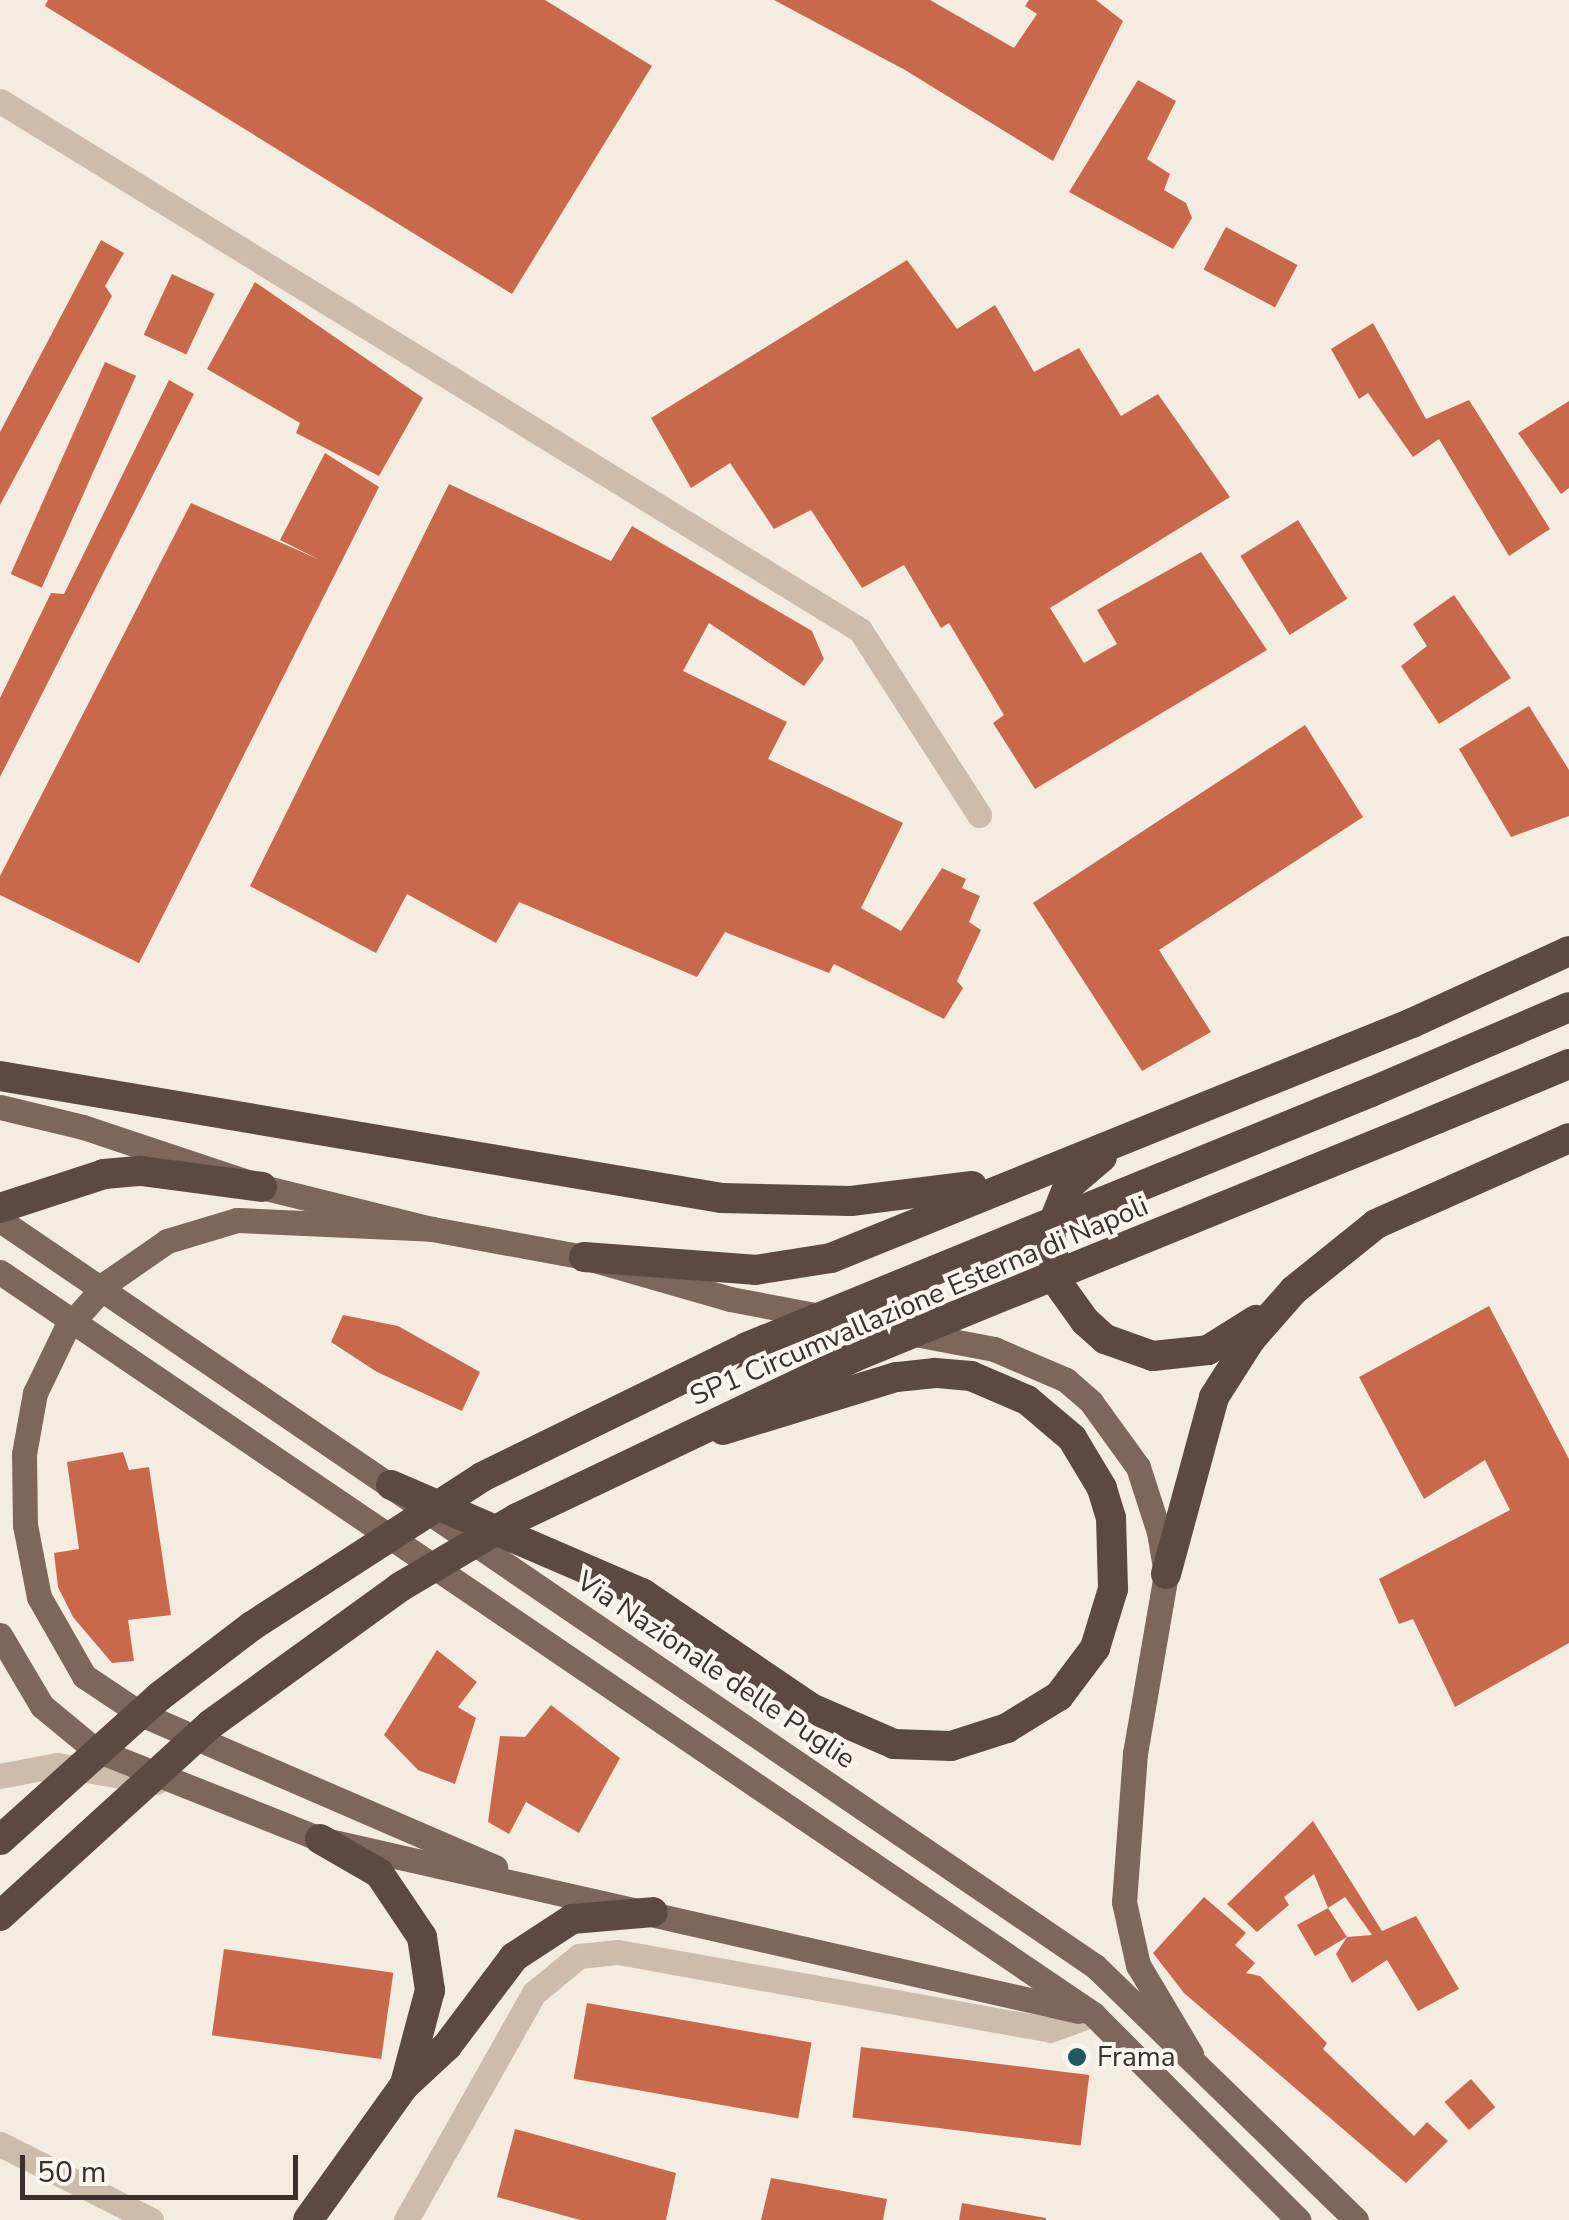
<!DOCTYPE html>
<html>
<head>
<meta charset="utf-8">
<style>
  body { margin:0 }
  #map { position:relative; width:1569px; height:2220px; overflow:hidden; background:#f4ebe1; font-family:"Nunito Sans",sans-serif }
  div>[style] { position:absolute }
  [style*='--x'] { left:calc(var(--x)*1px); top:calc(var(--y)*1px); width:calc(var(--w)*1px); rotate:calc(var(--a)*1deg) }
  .building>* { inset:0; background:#c8694b; transform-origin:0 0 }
  .minor>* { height:25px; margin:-12.5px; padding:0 12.5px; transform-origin:12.5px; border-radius:12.5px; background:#cdbbac }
  .major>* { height:25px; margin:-12.5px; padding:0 12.5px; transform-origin:12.5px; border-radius:12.5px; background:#7d675c }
  .highway>* { height:30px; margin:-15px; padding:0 15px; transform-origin:15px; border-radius:15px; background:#5c4a42 }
  .major-bridge>* { height:25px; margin:-12.5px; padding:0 12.5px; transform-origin:12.5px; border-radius:12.5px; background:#7d675c }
  .highway-bridge>* { height:30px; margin:-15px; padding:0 15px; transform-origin:15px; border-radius:15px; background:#5c4a42 }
  .dots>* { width:28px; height:28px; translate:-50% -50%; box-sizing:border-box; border:5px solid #fbf5ee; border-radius:50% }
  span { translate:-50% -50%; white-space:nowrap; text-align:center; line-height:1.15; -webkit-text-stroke:8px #fbf5ee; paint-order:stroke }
  .street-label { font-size:28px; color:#3b302b }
  .poi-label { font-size:28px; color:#3b302b }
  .left { translate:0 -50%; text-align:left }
  .scale { position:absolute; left:20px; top:2155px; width:278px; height:45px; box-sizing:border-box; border:5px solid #3b302b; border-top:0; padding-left:12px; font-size:30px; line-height:35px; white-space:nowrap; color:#3b302b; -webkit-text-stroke:8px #fbf5ee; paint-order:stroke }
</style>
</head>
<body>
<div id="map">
  <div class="building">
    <div style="clip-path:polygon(48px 0,545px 0,652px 66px,512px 294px,45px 6px)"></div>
    <div style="clip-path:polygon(774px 0,930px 0,1014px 48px,1037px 14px,1025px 6px,1029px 0,1096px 0,1123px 21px,1053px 161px,905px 70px)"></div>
    <div style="clip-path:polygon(1138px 80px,1176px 101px,1147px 159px,1170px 174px,1164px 190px,1186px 203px,1192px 218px,1173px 249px,1069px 192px)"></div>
    <div style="left:1226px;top:227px;width:81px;height:48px;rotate:28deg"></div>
    <div style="clip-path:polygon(101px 240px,124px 253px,105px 286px,112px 296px,0 505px,0 432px)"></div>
    <div style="clip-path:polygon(907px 260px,957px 329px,995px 305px,1034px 372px,1079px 348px,1121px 416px,1158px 394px,1230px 497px,1050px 608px,1084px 663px,1117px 644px,1097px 610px,1201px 552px,1267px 650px,1035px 789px,993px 723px,1004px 715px,949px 623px,941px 628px,904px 565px,862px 588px,811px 510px,774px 529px,730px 463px,691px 488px,651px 418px)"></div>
    <div style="left:172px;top:274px;width:47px;height:67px;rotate:25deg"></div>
    <div style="clip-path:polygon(255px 282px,423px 398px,379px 476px,296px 433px,300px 423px,207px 369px)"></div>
    <div style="clip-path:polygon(1373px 323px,1426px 419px,1469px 400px,1550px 529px,1509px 556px,1439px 439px,1413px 457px,1368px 393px,1359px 399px,1331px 349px)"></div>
    <div style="left:105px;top:362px;width:34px;height:232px;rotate:24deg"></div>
    <div style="clip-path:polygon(169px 380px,194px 394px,0 777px,0 698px,51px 593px,64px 594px)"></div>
    <div style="clip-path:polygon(1569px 401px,1569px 488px,1561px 494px,1518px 433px)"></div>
    <div style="clip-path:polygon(325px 453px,379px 487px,139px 963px,0 895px,0 876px,191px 503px,320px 560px,280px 540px)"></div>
    <div style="clip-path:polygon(449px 484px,611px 561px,632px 526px,812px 631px,824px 659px,804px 686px,709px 623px,683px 671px,787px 722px,768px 759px,903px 823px,861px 908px,901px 931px,942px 868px,966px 879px,962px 888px,980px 896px,969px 922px,981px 930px,957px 981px,963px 988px,944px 1019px,834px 964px,829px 973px,725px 932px,697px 977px,519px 902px,496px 943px,407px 894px,376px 953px,250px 886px)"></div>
    <div style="left:1298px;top:520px;width:93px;height:68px;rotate:58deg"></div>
    <div style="clip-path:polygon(1454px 595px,1511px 678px,1439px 724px,1401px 666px,1427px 646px,1413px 624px)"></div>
    <div style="clip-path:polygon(1529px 706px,1569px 770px,1569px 816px,1511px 837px,1459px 749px)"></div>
    <div style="clip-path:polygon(1305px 725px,1363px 817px,1159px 950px,1211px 1032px,1142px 1071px,1033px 903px)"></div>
    <div style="clip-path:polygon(1489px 1306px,1569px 1459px,1569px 1643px,1455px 1707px,1413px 1619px,1399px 1624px,1379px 1579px,1510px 1510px,1485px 1460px,1424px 1499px,1359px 1377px)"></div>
    <div style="clip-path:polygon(343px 1315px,398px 1326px,480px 1372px,462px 1411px,377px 1372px,331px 1342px)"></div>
    <div style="clip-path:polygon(123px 1452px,129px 1470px,149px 1467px,171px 1615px,128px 1620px,134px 1661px,112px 1663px,73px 1617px,58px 1587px,54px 1553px,79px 1549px,67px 1462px)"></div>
    <div style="clip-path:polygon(437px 1650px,477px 1682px,458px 1707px,476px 1718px,455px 1784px,418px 1770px,384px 1735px)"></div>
    <div style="clip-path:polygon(551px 1705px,620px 1758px,579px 1833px,526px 1802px,509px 1834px,488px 1822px,500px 1736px,525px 1737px)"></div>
    <div style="clip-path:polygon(1313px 1821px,1382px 1931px,1416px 1916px,1459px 1989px,1418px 2011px,1387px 1960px,1352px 1983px,1336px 1954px,1347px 1937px,1372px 1935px,1345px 1897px,1328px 1908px,1347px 1937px,1315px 1956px,1297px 1925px,1328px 1908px,1314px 1874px,1284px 1897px,1289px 1905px,1257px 1932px,1227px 1904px)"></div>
    <div style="clip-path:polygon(1204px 1897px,1246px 1933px,1235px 1945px,1255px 1963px,1246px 1973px,1260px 1976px,1327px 2043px,1323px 2049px,1414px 2136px,1427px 2122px,1448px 2141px,1406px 2183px,1184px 1993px,1153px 1953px)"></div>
    <div style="left:224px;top:1949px;width:171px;height:87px;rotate:8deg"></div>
    <div style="left:587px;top:2003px;width:228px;height:77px;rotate:10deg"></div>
    <div style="left:861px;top:2047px;width:230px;height:71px;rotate:7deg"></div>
    <div style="left:1471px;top:2079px;width:37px;height:35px;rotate:49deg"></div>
    <div style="clip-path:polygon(515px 2129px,676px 2173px,666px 2220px,580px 2220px,497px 2197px)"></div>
    <div style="clip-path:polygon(771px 2178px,887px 2199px,883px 2220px,761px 2220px)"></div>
    <div style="clip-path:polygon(962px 2203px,1046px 2218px,1046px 2220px,959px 2220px)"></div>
  </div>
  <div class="minor">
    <div style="--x:0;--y:101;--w:1010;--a:31.6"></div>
    <div style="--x:860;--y:630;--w:220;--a:57.2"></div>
    <div style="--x:0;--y:1776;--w:58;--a:-10.9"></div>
    <div style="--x:57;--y:1765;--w:101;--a:9.6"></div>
    <div style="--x:0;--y:2144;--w:169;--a:26.7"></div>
    <div style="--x:406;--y:2220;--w:261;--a:-60.6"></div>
    <div style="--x:534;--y:1993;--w:58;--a:-39.4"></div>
    <div style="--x:579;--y:1956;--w:39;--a:-6"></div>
    <div style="--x:618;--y:1952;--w:439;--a:10.2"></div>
    <div style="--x:1050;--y:2030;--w:46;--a:-20.4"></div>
  </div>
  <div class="major">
    <div style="--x:0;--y:1107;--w:85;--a:13.5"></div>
    <div style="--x:83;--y:1127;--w:189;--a:18.5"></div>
    <div style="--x:262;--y:1187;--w:175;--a:13.9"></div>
    <div style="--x:432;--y:1229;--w:155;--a:10.4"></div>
    <div style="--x:584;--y:1257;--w:152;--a:16"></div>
    <div style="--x:730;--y:1299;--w:269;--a:10.7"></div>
    <div style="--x:994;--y:1349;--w:78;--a:23.3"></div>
    <div style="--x:1066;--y:1380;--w:33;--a:41"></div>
    <div style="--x:1091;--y:1402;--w:80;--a:54.1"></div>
    <div style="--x:1138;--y:1467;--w:68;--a:72.1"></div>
    <div style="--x:1159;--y:1532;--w:43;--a:80.5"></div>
    <div style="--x:1166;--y:1574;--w:182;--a:99.8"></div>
    <div style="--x:1135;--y:1753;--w:149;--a:94.2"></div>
    <div style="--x:1124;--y:1902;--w:65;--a:77.5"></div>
    <div style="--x:1138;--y:1965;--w:104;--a:59.2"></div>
    <div style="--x:0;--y:1220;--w:1325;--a:34.27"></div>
    <div style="--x:1095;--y:1966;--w:364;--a:44.2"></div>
    <div style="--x:0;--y:1272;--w:1321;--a:34.17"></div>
    <div style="--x:1093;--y:2014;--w:291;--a:45.1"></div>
    <div style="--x:24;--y:1454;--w:71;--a:89.2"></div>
    <div style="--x:25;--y:1525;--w:73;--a:79"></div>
    <div style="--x:39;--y:1597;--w:91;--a:60.3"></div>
    <div style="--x:84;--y:1676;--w:69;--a:33.7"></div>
    <div style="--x:141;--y:1714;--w:386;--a:23.4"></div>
    <div style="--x:0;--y:1635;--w:82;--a:59.4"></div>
    <div style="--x:42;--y:1706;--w:67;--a:39.6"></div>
    <div style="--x:94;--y:1749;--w:243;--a:21.7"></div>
    <div style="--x:320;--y:1839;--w:777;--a:12.78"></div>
  </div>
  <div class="highway">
    <div style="--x:0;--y:1076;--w:731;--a:9.6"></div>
    <div style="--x:721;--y:1198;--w:130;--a:1.3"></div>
    <div style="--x:851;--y:1201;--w:122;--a:-7.1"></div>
    <div style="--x:1371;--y:1092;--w:215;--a:-23.2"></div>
    <div style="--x:1396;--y:1136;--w:187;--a:-22.6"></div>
    <div style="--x:1102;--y:1157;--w:45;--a:139.5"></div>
    <div style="--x:1068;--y:1186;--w:48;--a:111.8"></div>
    <div style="--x:1050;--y:1231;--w:51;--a:82.2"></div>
    <div style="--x:1057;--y:1282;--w:48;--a:54.3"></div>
    <div style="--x:1085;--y:1321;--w:27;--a:42"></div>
    <div style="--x:1105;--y:1339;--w:51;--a:19.5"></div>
    <div style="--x:1153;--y:1356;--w:55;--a:-6.2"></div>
    <div style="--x:1208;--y:1350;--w:57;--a:-32"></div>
    <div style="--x:0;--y:1208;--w:109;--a:-18.1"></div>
    <div style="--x:104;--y:1174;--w:37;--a:-5"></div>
    <div style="--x:141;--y:1171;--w:122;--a:7.5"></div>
    <div style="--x:584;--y:1257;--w:171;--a:4.3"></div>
    <div style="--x:755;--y:1270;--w:77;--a:-9"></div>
    <div style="--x:831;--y:1258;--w:627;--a:-22.02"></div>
    <div style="--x:1412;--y:1023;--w:173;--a:-24.6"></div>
    <div style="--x:391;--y:1485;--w:273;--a:23.3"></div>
    <div style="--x:642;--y:1593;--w:204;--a:34.2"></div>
    <div style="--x:811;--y:1708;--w:90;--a:23.4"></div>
    <div style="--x:894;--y:1744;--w:57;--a:2"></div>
    <div style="--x:951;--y:1746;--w:59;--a:-17.8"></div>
    <div style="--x:1007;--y:1728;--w:61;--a:-31.6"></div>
    <div style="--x:1059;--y:1696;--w:60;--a:-53.1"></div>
    <div style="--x:1095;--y:1648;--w:62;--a:-73"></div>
    <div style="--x:1113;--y:1589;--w:71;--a:-91.6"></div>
    <div style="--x:1111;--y:1518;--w:31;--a:-107"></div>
    <div style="--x:1102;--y:1488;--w:58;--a:-121"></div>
    <div style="--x:1072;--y:1438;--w:59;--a:-139.8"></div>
    <div style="--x:1027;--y:1400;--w:61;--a:-156.8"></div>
    <div style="--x:971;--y:1376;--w:36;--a:-175"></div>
    <div style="--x:935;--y:1373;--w:39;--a:174"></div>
    <div style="--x:896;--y:1377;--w:181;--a:163"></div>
    <div style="--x:1166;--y:1574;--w:183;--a:-74.8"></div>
    <div style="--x:1214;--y:1397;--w:69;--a:-57.5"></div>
    <div style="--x:1251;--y:1339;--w:65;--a:-48.7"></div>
    <div style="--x:1294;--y:1290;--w:105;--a:-38.8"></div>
    <div style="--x:1376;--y:1224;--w:211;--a:-24"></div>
    <div style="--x:320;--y:1839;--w:68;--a:30"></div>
    <div style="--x:379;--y:1873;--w:77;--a:56.1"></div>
    <div style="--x:422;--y:1937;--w:54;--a:81.4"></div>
    <div style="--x:430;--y:1990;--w:97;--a:104.9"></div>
    <div style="--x:308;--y:2220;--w:165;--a:-54.4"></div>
    <div style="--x:404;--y:2086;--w:59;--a:-42.9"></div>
    <div style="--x:447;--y:2046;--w:111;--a:-53"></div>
    <div style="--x:514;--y:1957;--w:69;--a:-33.2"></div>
    <div style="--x:572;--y:1919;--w:81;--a:-4.9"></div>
  </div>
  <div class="major-bridge">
    <div style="--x:24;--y:1454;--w:62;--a:-79.8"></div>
    <div style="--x:35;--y:1393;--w:71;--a:-64.2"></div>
    <div style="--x:66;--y:1329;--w:63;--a:-48.2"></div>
    <div style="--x:108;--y:1282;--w:72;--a:-34.8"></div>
    <div style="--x:167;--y:1241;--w:73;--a:-16.7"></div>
    <div style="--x:237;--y:1220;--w:195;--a:2.6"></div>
  </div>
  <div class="highway-bridge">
    <div style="--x:0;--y:1840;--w:215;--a:-42"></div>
    <div style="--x:160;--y:1696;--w:116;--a:-37.3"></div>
    <div style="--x:252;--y:1626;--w:274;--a:-32.9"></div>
    <div style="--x:482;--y:1477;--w:295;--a:-26.1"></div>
    <div style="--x:747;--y:1347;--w:674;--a:-22.23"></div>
    <div style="--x:0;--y:1916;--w:285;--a:-42.3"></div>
    <div style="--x:211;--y:1724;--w:233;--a:-35.9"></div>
    <div style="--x:400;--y:1587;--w:136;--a:-30.5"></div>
    <div style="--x:517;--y:1518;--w:373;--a:-25.5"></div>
    <div style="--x:854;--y:1357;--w:585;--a:-22.18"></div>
  </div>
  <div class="dots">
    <div style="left:1077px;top:2057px;background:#1f5a5e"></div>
  </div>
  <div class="street-label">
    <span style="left:919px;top:1301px;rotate:-23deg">SP1 Circumvallazione Esterna di Napoli</span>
    <span style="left:716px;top:1670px;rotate:34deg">Via Nazionale delle Puglie</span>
  </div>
  <div class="poi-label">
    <span class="left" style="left:1097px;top:2057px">Frama</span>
  </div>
  <div class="scale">50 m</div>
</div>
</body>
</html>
